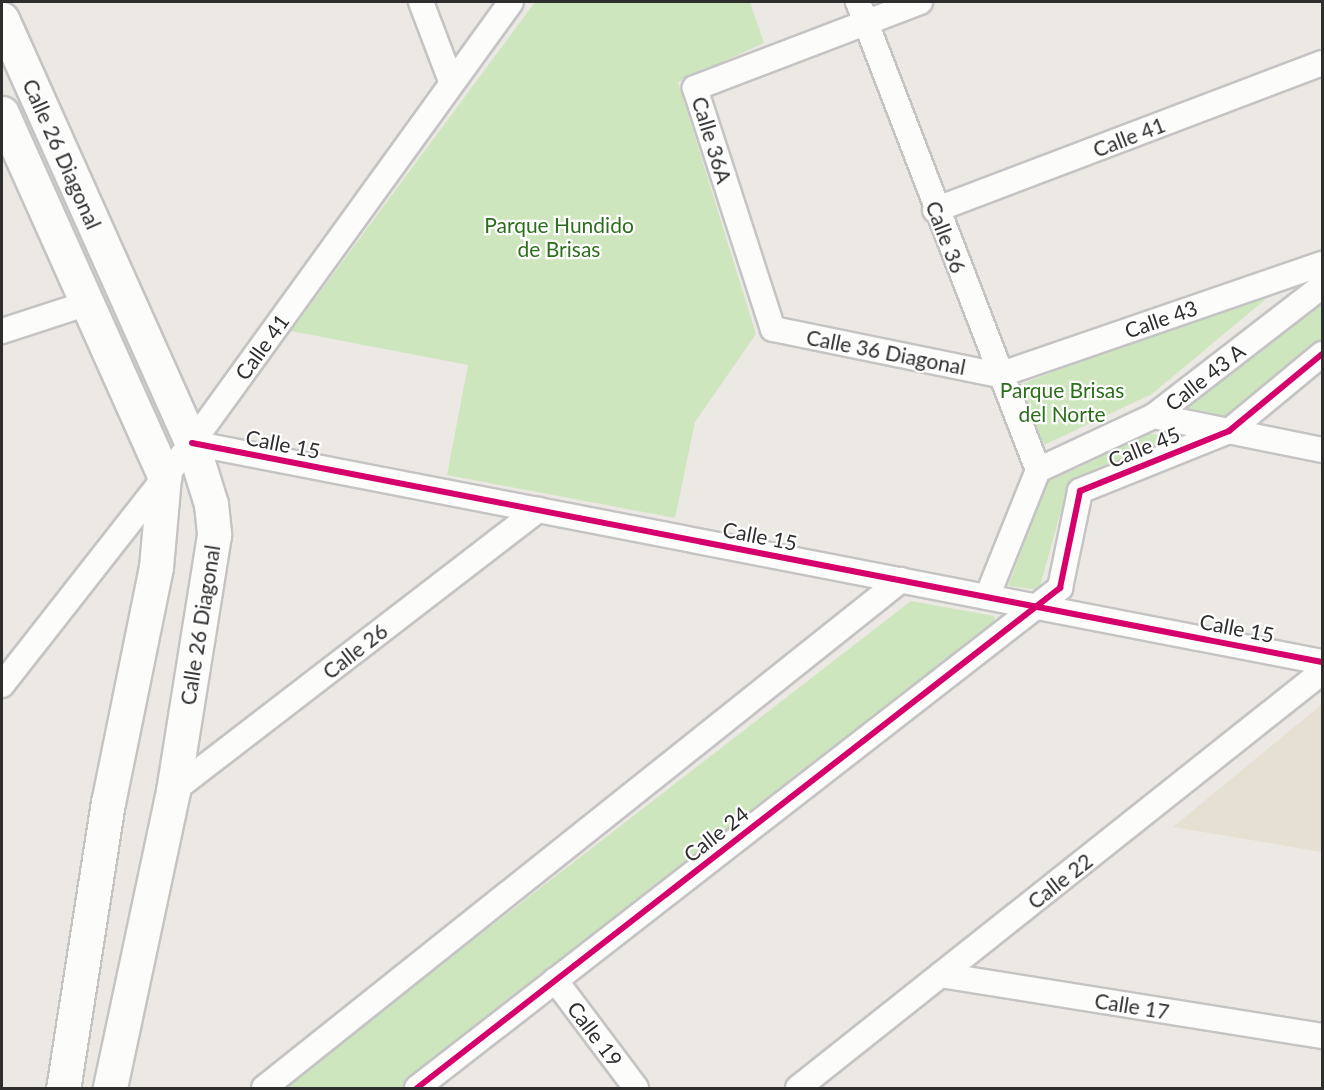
<!DOCTYPE html>
<html>
<head>
<meta charset="utf-8">
<style>
  body { margin:0 }
  #map { position:relative; width:1324px; height:1090px; overflow:hidden; background:#ece8e4; font-family:Lato,sans-serif }
  div>[style] { position:absolute }
  [style*='--x'] { left:calc(var(--x)*1px); top:calc(var(--y)*1px); width:calc(var(--w)*1px); rotate:calc(var(--a)*1deg) }
  .education>* { inset:0; background:#e6e0d3 }
  .green>* { inset:0; background:#cee6be }
  .roads { filter:drop-shadow(2px 0 #c5c4c5) drop-shadow(-2px 0 #c5c4c5) drop-shadow(0 2px #c5c4c5) drop-shadow(0 -2px #c5c4c5) }
  .street>* { height:24px; margin:-12px; padding:0 12px; transform-origin:12px; border-radius:12px; background:#fcfcfb }
  .secondary>* { height:33px; margin:-16.5px; padding:0 16.5px; transform-origin:16.5px; border-radius:16.5px; background:#fcfcfb }
  .cycleway>* { height:6px; margin:-3px; padding:0 3px; transform-origin:3px; border-radius:3px; background:#d6006c }
  span { translate:-50% -50%; white-space:nowrap; text-align:center; line-height:1.15; -webkit-text-stroke:4.5px #fff; paint-order:stroke }
  .street-label { font-size:21px; color:#2e2e2e }
  .park-label { font-size:21px; color:#2c6e1b }
  .frame { position:absolute; inset:0; border:3px solid #2e2e2e; pointer-events:none }
</style>
</head>
<body>
<div id="map">
  <div class="education">
    <div style="clip-path:polygon(1322px 704px,1322px 852px,1173px 827px)"></div>
  </div>
  <div class="green">
    <div style="clip-path:polygon(535px 2px,750px 2px,764px 43px,678px 82px,756px 334px,695px 422px,675px 518px,447px 475px,468px 365px,291px 331px)"></div>
    <div style="clip-path:polygon(1285px 283px,1152px 394px,1044px 445px,1019px 385px)"></div>
    <div style="clip-path:polygon(1322px 297px,1322px 342px,1231px 421px,1178px 409px)"></div>
    <div style="clip-path:polygon(1147px 433px,1180px 439px,1067px 489px,1039px 590px,1008px 586px,1048px 481px)"></div>
    <div style="clip-path:polygon(911px 601px,994px 616px,996px 626px,401px 1088px,282px 1088px)"></div>
  </div>
  <div class="roads">
    <div class="street">
      <div style="--x:421;--y:2;--w:85;--a:69.2"></div>
      <div style="--x:858;--y:2;--w:501;--a:68.96"></div>
      <div style="--x:920;--y:2;--w:241;--a:159.1"></div>
      <div style="--x:695;--y:88;--w:253;--a:72.1"></div>
      <div style="--x:773;--y:329;--w:231;--a:11.5"></div>
      <div style="--x:999;--y:375;--w:342;--a:-19"></div>
      <div style="--x:935;--y:210;--w:414;--a:-20.8"></div>
      <div style="--x:2;--y:331;--w:87;--a:-18"></div>
      <div style="--x:1154;--y:416;--w:171;--a:11.4"></div>
      <div style="--x:192;--y:443;--w:1151;--a:10.97"></div>
      <div style="--x:987;--y:597;--w:137;--a:-68.1"></div>
      <div style="--x:1038;--y:470;--w:128;--a:-25"></div>
      <div style="--x:1154;--y:416;--w:212;--a:-37.7"></div>
      <div style="--x:2;--y:685;--w:308;--a:-51.9"></div>
      <div style="--x:192;--y:443;--w:544;--a:-54.12"></div>
      <div style="--x:173;--y:791;--w:461;--a:-37.6"></div>
      <div style="--x:941;--y:975;--w:386;--a:9.1"></div>
      <div style="--x:555;--y:980;--w:135;--a:53.1"></div>
      <div style="--x:264;--y:1088;--w:815;--a:-38.57"></div>
      <div style="--x:417;--y:1088;--w:815;--a:-37.87"></div>
      <div style="--x:1060;--y:588;--w:99;--a:-78.3"></div>
      <div style="--x:1080;--y:491;--w:161;--a:-21.9"></div>
      <div style="--x:1229;--y:431;--w:121;--a:-39.6"></div>
      <div style="--x:798;--y:1088;--w:669;--a:-38.45"></div>
    </div>
    <div class="secondary">
      <div style="--x:2;--y:19;--w:465;--a:65.9"></div>
      <div style="--x:192;--y:443;--w:64;--a:72.7"></div>
      <div style="--x:211;--y:504;--w:31;--a:84"></div>
      <div style="--x:214;--y:535;--w:259;--a:99.1"></div>
      <div style="--x:173;--y:791;--w:304;--a:102"></div>
      <div style="--x:2;--y:113;--w:398;--a:65.9"></div>
      <div style="--x:164;--y:476;--w:91;--a:95"></div>
      <div style="--x:156;--y:567;--w:240;--a:101.5"></div>
      <div style="--x:108;--y:802;--w:290;--a:98.9"></div>
    </div>
  </div>
  <div class="cycleway">
    <div style="--x:192;--y:443;--w:1151;--a:10.97"></div>
    <div style="--x:417;--y:1088;--w:815;--a:-37.87"></div>
    <div style="--x:1060;--y:588;--w:99;--a:-78.3"></div>
    <div style="--x:1080;--y:491;--w:161;--a:-21.9"></div>
    <div style="--x:1229;--y:431;--w:121;--a:-39.6"></div>
  </div>
  <div class="street-label">
    <span style="left:1129px;top:137px;rotate:-21deg">Calle 41</span>
    <span style="left:712px;top:140px;rotate:73deg">Calle 36A</span>
    <span style="left:62px;top:154px;rotate:66deg">Calle 26 Diagonal</span>
    <span style="left:946px;top:237px;rotate:69deg">Calle 36</span>
    <span style="left:1161px;top:319px;rotate:-19deg">Calle 43</span>
    <span style="left:262px;top:347px;rotate:-54deg">Calle 41</span>
    <span style="left:886px;top:352px;rotate:11deg">Calle 36 Diagonal</span>
    <span style="left:1205px;top:377px;rotate:-38deg">Calle 43 A</span>
    <span style="left:283px;top:444px;rotate:11deg">Calle 15</span>
    <span style="left:1144px;top:447px;rotate:-22deg">Calle 45</span>
    <span style="left:760px;top:536px;rotate:11deg">Calle 15</span>
    <span style="left:200px;top:625px;rotate:-81deg">Calle 26 Diagonal</span>
    <span style="left:1237px;top:628px;rotate:11deg">Calle 15</span>
    <span style="left:355px;top:651px;rotate:-38deg">Calle 26</span>
    <span style="left:716px;top:834px;rotate:-38deg">Calle 24</span>
    <span style="left:1060px;top:881px;rotate:-38deg">Calle 22</span>
    <span style="left:1132px;top:1006px;rotate:9deg">Calle 17</span>
    <span style="left:595px;top:1034px;rotate:53deg">Calle 19</span>
  </div>
  <div class="park-label">
    <span style="left:559px;top:237px">Parque Hundido<br>de Brisas</span>
    <span style="left:1062px;top:402px">Parque Brisas<br>del Norte</span>
  </div>
  <div class="frame"></div>
</div>
</body>
</html>
